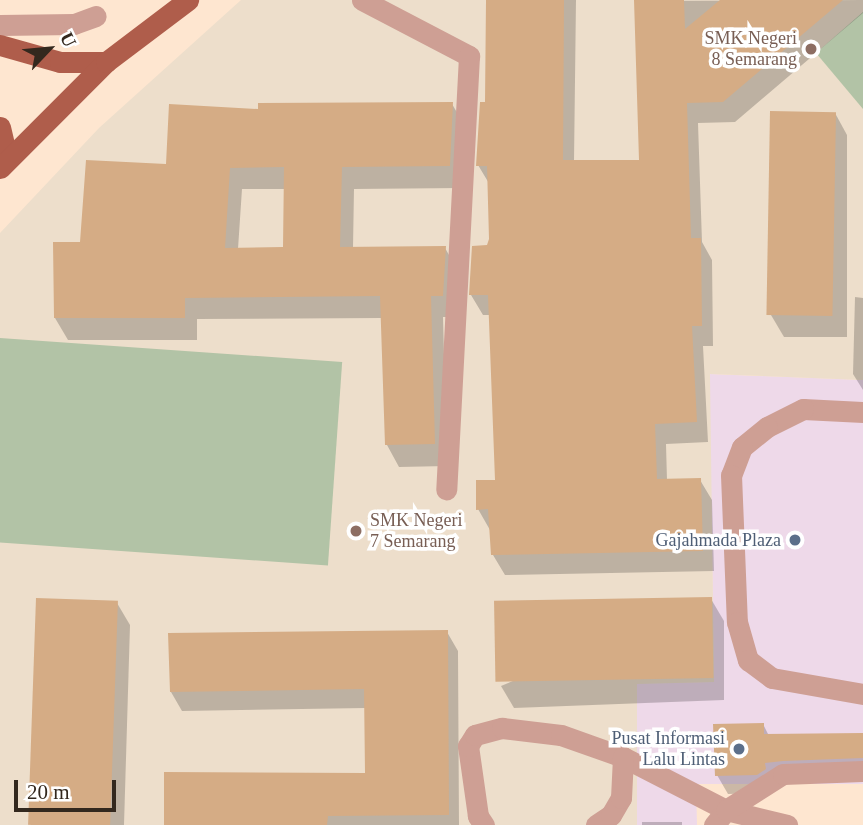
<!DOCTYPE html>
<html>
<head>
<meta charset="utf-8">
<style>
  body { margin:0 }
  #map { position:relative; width:863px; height:825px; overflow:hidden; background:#fee6d0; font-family:Georgia,serif }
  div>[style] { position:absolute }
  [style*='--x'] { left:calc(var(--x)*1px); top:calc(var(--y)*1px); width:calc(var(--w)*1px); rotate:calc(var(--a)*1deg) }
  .commercial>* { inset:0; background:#eed9e9 }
  .education>* { inset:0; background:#eddecb }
  .green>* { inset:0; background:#b2c3a6; transform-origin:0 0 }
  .shadow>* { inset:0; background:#0003; transform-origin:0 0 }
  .building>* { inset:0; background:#d5ac85; transform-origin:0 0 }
  .minor>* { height:21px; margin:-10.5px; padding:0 10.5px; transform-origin:10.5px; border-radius:10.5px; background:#ce9f94 }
  .major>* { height:21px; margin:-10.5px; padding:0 10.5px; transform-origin:10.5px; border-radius:10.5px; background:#af5d4b }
  .dots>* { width:19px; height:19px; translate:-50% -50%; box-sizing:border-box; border:4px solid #fff; border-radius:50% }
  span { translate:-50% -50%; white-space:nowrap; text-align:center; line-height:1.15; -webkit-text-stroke:7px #fff; paint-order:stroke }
  .education-label { font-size:18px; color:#785e54 }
  .right { translate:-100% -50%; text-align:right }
  .left { translate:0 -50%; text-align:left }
  .service-label { font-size:18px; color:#4e5e75 }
  .north { position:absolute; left:14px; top:14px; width:70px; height:70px; -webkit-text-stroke:5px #fff; paint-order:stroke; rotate:64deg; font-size:19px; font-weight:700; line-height:28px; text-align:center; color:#33281e }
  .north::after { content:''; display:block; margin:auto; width:24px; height:32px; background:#33281e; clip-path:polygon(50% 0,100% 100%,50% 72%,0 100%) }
  .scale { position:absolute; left:14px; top:780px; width:102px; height:32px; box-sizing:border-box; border:4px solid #33281e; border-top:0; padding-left:9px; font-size:21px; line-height:24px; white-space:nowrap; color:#33281e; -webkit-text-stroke:5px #fff; paint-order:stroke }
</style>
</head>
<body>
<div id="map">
  <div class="commercial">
    <div style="clip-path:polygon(709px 374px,863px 380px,863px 784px,696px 784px,697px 825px,637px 825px,637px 683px,714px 682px)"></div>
  </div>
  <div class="education">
    <div style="clip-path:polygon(241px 0,863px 0,863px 380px,710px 374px,714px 682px,637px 684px,637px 825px,0 825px,0 233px,99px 128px)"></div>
  </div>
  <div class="green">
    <div style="clip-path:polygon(863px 12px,863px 109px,816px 53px)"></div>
    <div style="left:0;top:338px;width:343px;height:204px;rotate:4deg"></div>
  </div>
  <div class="shadow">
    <div style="clip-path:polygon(488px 0,576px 0,574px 162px,641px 161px,636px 1px,863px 0,863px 13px,735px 122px,698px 123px,702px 242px,712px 260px,713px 346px,703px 346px,708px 442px,666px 444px,667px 480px,700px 480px,712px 500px,714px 571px,505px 575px,493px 555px,490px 530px,478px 509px,497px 481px,490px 315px,483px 315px,471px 295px,491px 239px,490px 185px,478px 165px,487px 104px)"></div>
    <div style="clip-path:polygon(evenodd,452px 104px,465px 126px,462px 188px,354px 189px,353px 248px,445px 248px,457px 269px,455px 317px,443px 317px,447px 466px,399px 467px,387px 445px,382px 318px,197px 319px,197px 340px,68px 340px,55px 318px,55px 244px,82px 244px,167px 166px,260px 111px,452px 104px,242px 189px,286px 189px,285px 248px,238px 249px,242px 189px)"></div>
    <div style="clip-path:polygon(835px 113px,847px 135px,847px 337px,784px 337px,771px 315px)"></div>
    <div style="clip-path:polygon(855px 297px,863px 298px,863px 390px,853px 374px)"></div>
    <div style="clip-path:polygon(711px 599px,724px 621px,724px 700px,514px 708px,501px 686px)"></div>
    <div style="clip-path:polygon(117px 603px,130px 625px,124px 825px,31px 825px)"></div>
    <div style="clip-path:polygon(447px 632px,458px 651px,459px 825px,166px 825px,366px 775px,366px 708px,182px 711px,171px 692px)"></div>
    <div style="clip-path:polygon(763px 724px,769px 736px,863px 735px,863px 777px,794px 779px,768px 793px,728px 794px,717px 775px)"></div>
    <div style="left:642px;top:822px;width:40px;height:3px"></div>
  </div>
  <div class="building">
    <div style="clip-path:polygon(486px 0,564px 0,563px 160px,639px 160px,634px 0,684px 0,685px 29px,720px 0,843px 0,723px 102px,687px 103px,691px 238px,701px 238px,702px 326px,692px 326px,697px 422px,655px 424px,657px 479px,701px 478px,703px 551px,491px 555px,488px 509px,476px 510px,476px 480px,495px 480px,488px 295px,469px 295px,472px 246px,487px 245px,489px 239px,487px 166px,476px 166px,480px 102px,485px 102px)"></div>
    <div style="clip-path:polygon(evenodd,453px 102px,450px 166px,342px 167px,340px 247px,446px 246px,443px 296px,431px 296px,435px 444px,385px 445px,380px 296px,185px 298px,185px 318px,54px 318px,53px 242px,80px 242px,86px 160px,166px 164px,169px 104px,258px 109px,258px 103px,453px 102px,284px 167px,283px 247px,225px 248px,230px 168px,284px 167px)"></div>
    <div style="left:770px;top:111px;width:66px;height:204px;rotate:1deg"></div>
    <div style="left:712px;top:597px;width:81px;height:218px;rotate:89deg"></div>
    <div style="left:36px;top:598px;width:82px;height:227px;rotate:2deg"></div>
    <div style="clip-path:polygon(448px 630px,449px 815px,328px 816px,327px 825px,164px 825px,164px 772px,365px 773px,364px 689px,170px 692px,168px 633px)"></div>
    <div style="clip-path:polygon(764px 723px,764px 734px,863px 733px,863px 758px,783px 761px,765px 763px,766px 769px,757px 775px,715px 776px,713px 724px)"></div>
  </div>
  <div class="minor">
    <div style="--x:362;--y:0;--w:121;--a:27.6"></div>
    <div style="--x:469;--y:56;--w:434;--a:93"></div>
    <div style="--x:0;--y:25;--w:74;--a:-0.8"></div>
    <div style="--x:74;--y:24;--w:23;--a:-20"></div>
    <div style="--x:863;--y:412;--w:60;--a:-177.1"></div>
    <div style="--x:803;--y:409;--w:40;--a:153.4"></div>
    <div style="--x:767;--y:427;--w:32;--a:141"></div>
    <div style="--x:742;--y:447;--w:30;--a:111"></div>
    <div style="--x:731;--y:475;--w:147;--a:87.7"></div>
    <div style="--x:737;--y:622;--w:40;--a:74"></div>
    <div style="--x:748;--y:660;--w:30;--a:37"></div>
    <div style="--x:772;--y:678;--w:92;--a:10"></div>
    <div style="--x:484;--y:825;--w:11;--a:-124"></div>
    <div style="--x:478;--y:816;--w:71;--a:-98.1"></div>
    <div style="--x:468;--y:746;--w:13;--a:-58"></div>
    <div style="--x:475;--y:735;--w:28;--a:-15"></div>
    <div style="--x:502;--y:728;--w:59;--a:6.8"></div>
    <div style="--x:561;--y:735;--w:66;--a:19.5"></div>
    <div style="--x:623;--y:757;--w:116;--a:27.2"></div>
    <div style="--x:726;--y:810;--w:63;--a:13.8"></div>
    <div style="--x:596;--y:825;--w:18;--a:-34"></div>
    <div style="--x:611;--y:815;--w:20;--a:-60"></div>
    <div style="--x:621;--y:798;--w:41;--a:-87.2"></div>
    <div style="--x:714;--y:825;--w:19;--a:-51"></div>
    <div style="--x:726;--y:810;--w:67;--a:-32.3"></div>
    <div style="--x:783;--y:774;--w:80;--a:-2.1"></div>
  </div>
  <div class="major">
    <div style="--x:0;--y:45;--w:62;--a:15.8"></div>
    <div style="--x:60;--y:62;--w:46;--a:0"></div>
    <div style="--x:0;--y:127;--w:31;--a:77"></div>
    <div style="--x:0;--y:168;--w:150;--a:-45"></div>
    <div style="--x:106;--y:62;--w:103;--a:-37.1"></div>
  </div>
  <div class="dots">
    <div style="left:811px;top:49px;background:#8d6e63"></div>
    <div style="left:356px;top:531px;background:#8d6e63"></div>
    <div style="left:795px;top:540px;background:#5c6f8a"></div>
    <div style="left:739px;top:749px;background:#5c6f8a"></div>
  </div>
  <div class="education-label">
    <span class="right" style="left:797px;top:49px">SMK Negeri<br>8 Semarang</span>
    <span class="left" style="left:370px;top:531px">SMK Negeri<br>7 Semarang</span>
  </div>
  <div class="service-label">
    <span class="right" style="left:781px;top:540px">Gajahmada Plaza</span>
    <span class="right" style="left:725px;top:749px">Pusat Informasi<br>Lalu Lintas</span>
  </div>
  <div class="north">U</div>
  <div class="scale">20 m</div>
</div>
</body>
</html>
